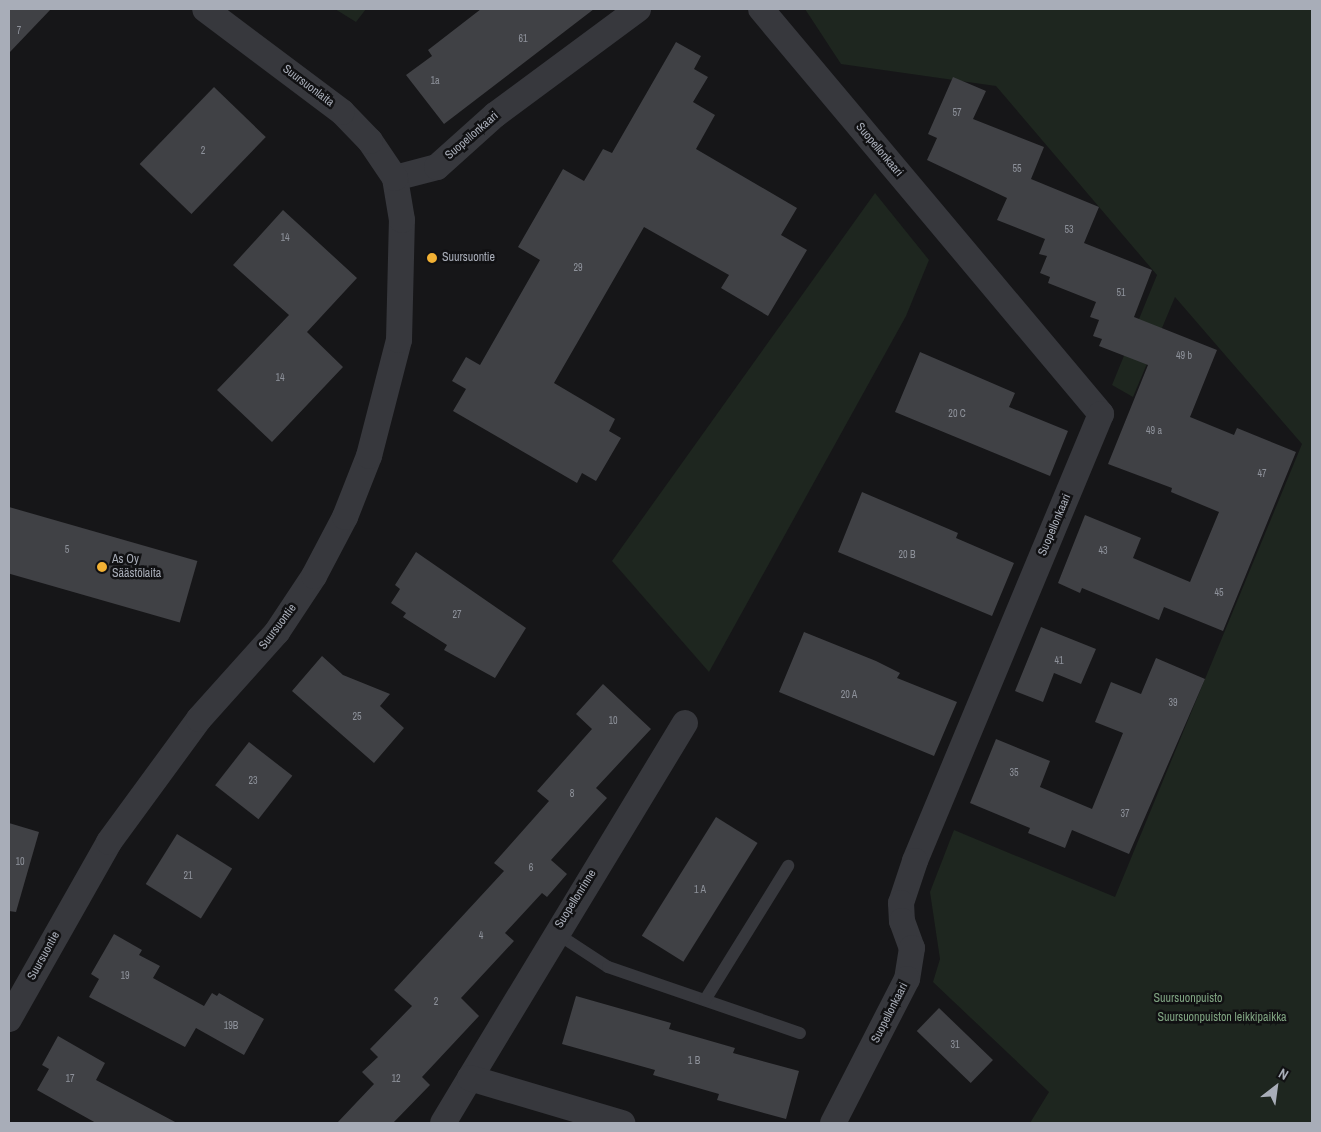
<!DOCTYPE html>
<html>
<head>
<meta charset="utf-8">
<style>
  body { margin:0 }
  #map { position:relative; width:1321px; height:1132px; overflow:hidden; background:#161618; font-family:"Archivo Narrow",sans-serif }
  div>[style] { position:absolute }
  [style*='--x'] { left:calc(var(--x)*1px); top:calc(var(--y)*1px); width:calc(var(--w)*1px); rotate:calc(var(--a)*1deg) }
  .green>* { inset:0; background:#1e261f }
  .building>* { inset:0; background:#404145; transform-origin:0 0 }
  .lane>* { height:12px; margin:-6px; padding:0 6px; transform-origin:6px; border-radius:6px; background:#37383d }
  .street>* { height:26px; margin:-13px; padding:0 13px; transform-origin:13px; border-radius:13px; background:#37383d }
  .dots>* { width:14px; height:14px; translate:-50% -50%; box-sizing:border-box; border:2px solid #111113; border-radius:50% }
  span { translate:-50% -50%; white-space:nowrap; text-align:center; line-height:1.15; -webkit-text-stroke:5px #111113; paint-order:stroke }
  .number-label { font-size:10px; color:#8e929b }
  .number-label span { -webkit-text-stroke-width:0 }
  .street-label { font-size:12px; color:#a8adb8 }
  .poi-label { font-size:12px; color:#a8adb8 }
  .left { translate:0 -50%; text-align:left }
  .park-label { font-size:12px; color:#7fa381 }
  .frame { position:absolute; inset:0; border:10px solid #a8adb8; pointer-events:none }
  .north { position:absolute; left:1251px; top:1062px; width:50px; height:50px; -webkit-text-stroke:4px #111113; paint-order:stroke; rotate:30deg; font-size:14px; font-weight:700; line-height:20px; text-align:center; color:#a8adb8 }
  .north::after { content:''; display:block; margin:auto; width:18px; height:22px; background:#a8adb8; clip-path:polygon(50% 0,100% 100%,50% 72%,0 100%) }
</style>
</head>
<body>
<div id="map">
  <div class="green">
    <div style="clip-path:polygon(335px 9px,366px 9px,356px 22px)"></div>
    <div style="clip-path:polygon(805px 9px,1312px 9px,1312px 1123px,1030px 1123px,1049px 1092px,933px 982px,940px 959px,930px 892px,954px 830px,1115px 897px,1302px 444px,1175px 297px,1133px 397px,1112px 385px,1157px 275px,996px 86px,841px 64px)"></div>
    <div style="clip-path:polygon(875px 193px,929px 260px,906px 316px,709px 672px,612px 561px)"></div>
  </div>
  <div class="building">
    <div style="clip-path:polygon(9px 9px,51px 9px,9px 53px)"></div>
    <div style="clip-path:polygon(481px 9px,594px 9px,444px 124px,406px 75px,432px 56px,428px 50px)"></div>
    <div style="clip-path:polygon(676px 42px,701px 56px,694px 69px,708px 77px,693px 102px,715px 115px,696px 149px,797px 208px,781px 235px,807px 250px,768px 316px,721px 288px,729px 275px,644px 227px,554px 383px,615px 419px,609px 431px,621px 438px,596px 481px,582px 473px,577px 483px,453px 411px,466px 389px,452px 381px,466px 357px,480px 365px,540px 260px,518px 247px,563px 169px,584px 181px,603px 149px,612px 153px)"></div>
    <div style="clip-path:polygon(953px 77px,986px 91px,973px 119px,1044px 147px,1031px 179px,1099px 207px,1084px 243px,1152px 270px,1134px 317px,1217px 350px,1190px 417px,1234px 435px,1237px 428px,1296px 452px,1223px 631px,1164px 607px,1159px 620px,1082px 588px,1080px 593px,1058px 583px,1085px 515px,1141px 538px,1133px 558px,1190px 582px,1219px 512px,1171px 492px,1172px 488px,1108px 464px,1148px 365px,1099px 346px,1102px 339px,1093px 336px,1099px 320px,1090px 317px,1096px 302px,1048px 283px,1050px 277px,1040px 273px,1047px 256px,1039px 254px,1045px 239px,997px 220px,1007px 198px,927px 160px,937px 138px,928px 134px)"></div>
    <div style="left:214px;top:87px;width:72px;height:107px;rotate:44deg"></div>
    <div style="clip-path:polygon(283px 210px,357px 278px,307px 332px,343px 367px,272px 442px,217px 390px,289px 315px,233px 265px)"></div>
    <div style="clip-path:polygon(920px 352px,1015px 393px,1009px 407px,1068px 431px,1050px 476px,895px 412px)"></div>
    <div style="clip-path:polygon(862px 492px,958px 533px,956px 538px,1014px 563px,992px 616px,838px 552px)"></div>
    <div style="left:9px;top:507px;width:196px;height:64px;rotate:16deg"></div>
    <div style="clip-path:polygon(416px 552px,526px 628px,495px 678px,444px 650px,447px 645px,403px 617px,406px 613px,391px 603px,400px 589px,395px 585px)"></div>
    <div style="clip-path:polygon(1041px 627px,1096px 649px,1081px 684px,1054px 673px,1043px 702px,1015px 691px)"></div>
    <div style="clip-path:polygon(804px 632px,876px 661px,900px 673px,897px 678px,957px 702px,934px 756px,779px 692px)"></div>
    <div style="clip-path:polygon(322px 656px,343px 675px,390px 694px,380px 706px,404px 728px,374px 763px,292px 691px)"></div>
    <div style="clip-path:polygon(1156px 658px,1205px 679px,1129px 854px,1072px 830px,1065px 848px,1028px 833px,1030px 828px,970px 803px,996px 739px,1050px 761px,1040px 787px,1092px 809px,1123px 733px,1095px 722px,1111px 682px,1141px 694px)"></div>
    <div style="clip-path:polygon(603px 684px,651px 729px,596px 788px,607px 798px,551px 860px,567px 874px,547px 897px,542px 893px,505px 933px,514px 941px,461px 998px,479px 1016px,422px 1077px,430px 1085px,393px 1123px,337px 1123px,374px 1084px,362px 1072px,378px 1057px,370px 1049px,412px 1006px,394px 990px,504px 871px,494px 863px,549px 801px,537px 791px,592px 729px,576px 714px)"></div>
    <div style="left:249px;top:742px;width:55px;height:55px;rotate:38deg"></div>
    <div style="left:716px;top:817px;width:49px;height:140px;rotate:32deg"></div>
    <div style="clip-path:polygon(9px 823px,39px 832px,16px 912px,9px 911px)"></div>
    <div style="left:177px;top:834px;width:65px;height:59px;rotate:32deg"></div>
    <div style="clip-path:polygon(114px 934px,142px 950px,139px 955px,160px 966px,153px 978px,204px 1006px,212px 993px,217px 996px,219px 993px,264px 1019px,244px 1055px,196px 1028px,185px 1047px,89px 997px,99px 979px,91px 974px)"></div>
    <div style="clip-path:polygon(576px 996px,671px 1023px,669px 1029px,735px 1048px,733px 1053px,799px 1071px,786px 1119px,717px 1100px,719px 1094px,653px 1075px,655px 1070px,562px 1044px)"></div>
    <div style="left:939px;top:1008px;width:75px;height:32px;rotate:44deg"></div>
    <div style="clip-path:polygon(58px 1036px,105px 1063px,96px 1080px,177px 1123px,96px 1123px,37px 1090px,49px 1069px,42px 1065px)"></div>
  </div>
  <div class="lane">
    <div style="--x:556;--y:933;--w:62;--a:33.2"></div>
    <div style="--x:608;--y:967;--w:203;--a:19"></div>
    <div style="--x:705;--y:1000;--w:158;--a:-58.2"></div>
  </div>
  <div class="street">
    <div style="--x:761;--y:9;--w:529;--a:49.99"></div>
    <div style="--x:1101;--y:414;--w:484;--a:112.6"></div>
    <div style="--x:915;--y:861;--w:44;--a:108.4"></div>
    <div style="--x:901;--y:903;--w:18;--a:87"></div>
    <div style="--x:902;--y:921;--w:29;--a:70"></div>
    <div style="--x:912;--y:948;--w:31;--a:99"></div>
    <div style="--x:907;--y:979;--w:162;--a:117.2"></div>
    <div style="--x:395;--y:178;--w:43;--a:-14.7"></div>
    <div style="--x:437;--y:167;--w:78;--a:-41.9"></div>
    <div style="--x:495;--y:115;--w:178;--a:-36.5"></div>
    <div style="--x:9;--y:1019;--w:203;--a:-60.5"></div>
    <div style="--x:109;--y:842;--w:152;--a:-53.8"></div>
    <div style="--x:199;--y:719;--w:117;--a:-48.1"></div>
    <div style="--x:277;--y:632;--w:67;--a:-56.5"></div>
    <div style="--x:314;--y:576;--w:67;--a:-62.3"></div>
    <div style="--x:345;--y:517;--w:66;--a:-68.5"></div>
    <div style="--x:369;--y:456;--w:120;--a:-75.5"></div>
    <div style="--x:399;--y:340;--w:120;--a:-88.6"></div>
    <div style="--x:402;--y:220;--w:43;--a:-99.5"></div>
    <div style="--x:395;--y:178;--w:45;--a:-124"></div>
    <div style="--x:370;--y:141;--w:40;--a:-134"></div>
    <div style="--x:342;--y:112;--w:171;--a:-143.1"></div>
    <div style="--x:470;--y:1078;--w:415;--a:-58.8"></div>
    <div style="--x:443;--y:1123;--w:52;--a:-59"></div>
    <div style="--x:470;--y:1078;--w:159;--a:16.5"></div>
  </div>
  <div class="dots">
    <div style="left:432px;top:258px;background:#f2b134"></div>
    <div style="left:102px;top:567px;background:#f2b134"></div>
  </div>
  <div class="number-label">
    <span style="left:19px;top:31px">7</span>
    <span style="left:523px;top:39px">61</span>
    <span style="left:435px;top:81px">1a</span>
    <span style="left:957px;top:113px">57</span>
    <span style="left:203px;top:151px">2</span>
    <span style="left:1017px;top:169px">55</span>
    <span style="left:1069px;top:230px">53</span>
    <span style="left:285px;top:238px">14</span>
    <span style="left:578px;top:268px">29</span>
    <span style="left:1121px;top:293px">51</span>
    <span style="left:1184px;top:356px">49 b</span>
    <span style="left:280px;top:378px">14</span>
    <span style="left:957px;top:414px">20 C</span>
    <span style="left:1154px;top:431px">49 a</span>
    <span style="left:1262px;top:474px">47</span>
    <span style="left:67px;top:550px">5</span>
    <span style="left:1103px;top:551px">43</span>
    <span style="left:907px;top:555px">20 B</span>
    <span style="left:1219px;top:593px">45</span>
    <span style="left:457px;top:615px">27</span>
    <span style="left:1059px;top:661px">41</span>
    <span style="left:849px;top:695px">20 A</span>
    <span style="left:1173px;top:703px">39</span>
    <span style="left:357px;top:717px">25</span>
    <span style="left:613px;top:721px">10</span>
    <span style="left:1014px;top:773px">35</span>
    <span style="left:253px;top:781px">23</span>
    <span style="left:572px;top:794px">8</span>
    <span style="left:1125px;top:814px">37</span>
    <span style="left:20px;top:862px">10</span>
    <span style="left:531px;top:868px">6</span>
    <span style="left:188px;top:876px">21</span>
    <span style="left:700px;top:890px">1 A</span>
    <span style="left:481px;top:936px">4</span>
    <span style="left:125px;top:976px">19</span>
    <span style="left:436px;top:1002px">2</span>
    <span style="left:231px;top:1026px">19B</span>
    <span style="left:955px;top:1045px">31</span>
    <span style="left:694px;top:1061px">1 B</span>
    <span style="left:70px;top:1079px">17</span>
    <span style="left:396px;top:1079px">12</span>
  </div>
  <div class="street-label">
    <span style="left:308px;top:86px;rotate:37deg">Suursuonlaita</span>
    <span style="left:472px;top:136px;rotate:-41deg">Suopellonkaari</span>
    <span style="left:879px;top:150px;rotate:50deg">Suopellonkaari</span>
    <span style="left:1055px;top:525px;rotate:-67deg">Suopellonkaari</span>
    <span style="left:278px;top:627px;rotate:-53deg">Suursuontie</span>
    <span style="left:576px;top:899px;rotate:-58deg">Suopellonrinne</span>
    <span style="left:44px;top:956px;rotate:-61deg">Suursuontie</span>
    <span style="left:890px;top:1013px;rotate:-63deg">Suopellonkaari</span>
  </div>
  <div class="poi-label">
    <span class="left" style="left:442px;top:258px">Suursuontie</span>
    <span class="left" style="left:112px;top:567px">As Oy<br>Säästölaita</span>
  </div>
  <div class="park-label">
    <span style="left:1188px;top:999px">Suursuonpuisto</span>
    <span style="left:1222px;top:1018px">Suursuonpuiston leikkipaikka</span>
  </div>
  <div class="frame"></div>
  <div class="north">N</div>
</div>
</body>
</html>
